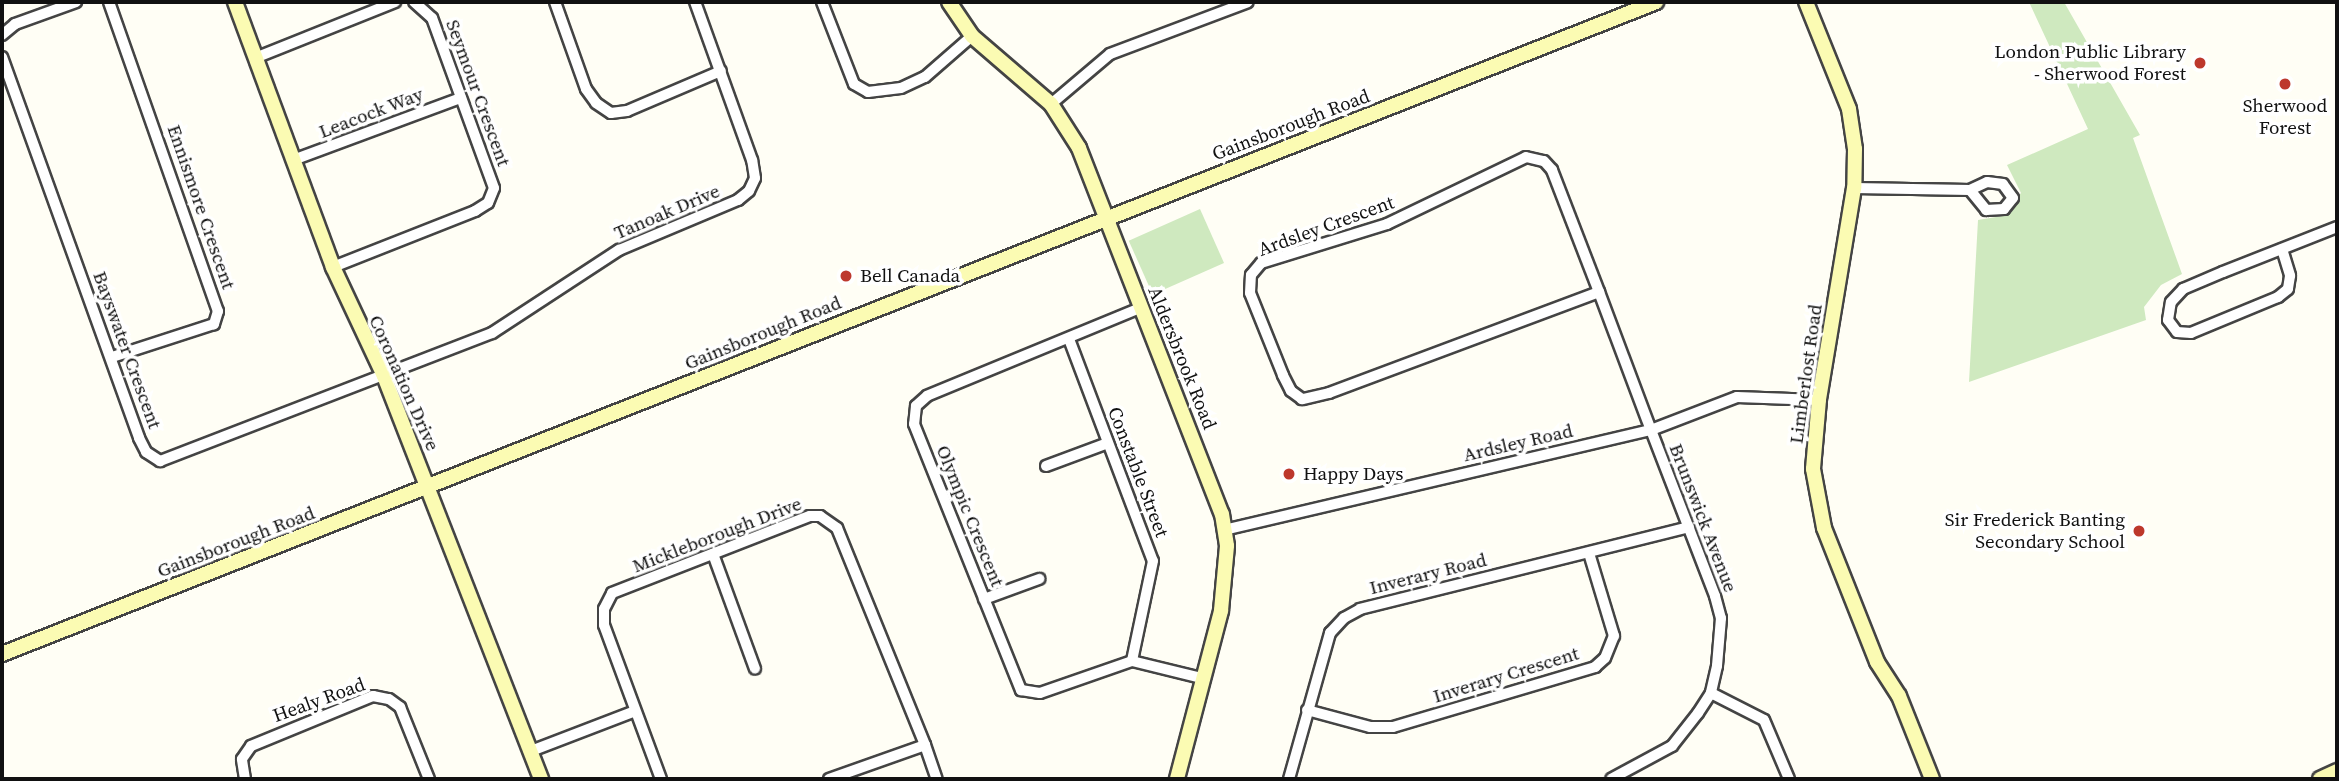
<!DOCTYPE html>
<html>
<head>
<meta charset="utf-8">
<style>
  body { margin:0 }
  #map { position:relative; width:2339px; height:781px; overflow:hidden; background:#fffef5; font-family:"Source Serif 4",serif }
  div>[style] { position:absolute }
  [style*='--x'] { left:calc(var(--x)*1px); top:calc(var(--y)*1px); width:calc(var(--w)*1px); rotate:calc(var(--a)*1deg) }
  .green>* { inset:0; background:#cfe9bf; transform-origin:0 0 }
  .roads { filter:drop-shadow(2px 0 #444) drop-shadow(-2px 0 #444) drop-shadow(0 2px #444) drop-shadow(0 -2px #444) }
  .street>* { height:10px; margin:-5px; padding:0 5px; transform-origin:5px; border-radius:5px; background:#fff }
  .secondary>* { height:14px; margin:-7px; padding:0 7px; transform-origin:7px; border-radius:7px; background:#fbfbb3 }
  .dots>* { width:19px; height:19px; translate:-50% -50%; box-sizing:border-box; border:4px solid #fff; border-radius:50% }
  span { translate:-50% -50%; white-space:nowrap; text-align:center; line-height:1.15; -webkit-text-stroke:7px #fff; paint-order:stroke }
  .poi-label { font-size:19px; color:#111 }
  .right { translate:-100% -50%; text-align:right }
  .left { translate:0 -50%; text-align:left }
  .street-label { font-size:19px; color:#111 }
  .frame { position:absolute; inset:0; border:4px solid #111; pointer-events:none }
</style>
</head>
<body>
<div id="map">
  <div class="green">
    <div style="clip-path:polygon(2029px 2px,2064px 2px,2140px 135px,2133px 138px,2182px 274px,2161px 285px,2144px 307px,2146px 320px,1969px 382px,1978px 220px,2002px 216px,2021px 193px,2007px 165px,2088px 129px)"></div>
    <div style="left:1200px;top:209px;width:59px;height:78px;rotate:66deg"></div>
  </div>
  <div class="roads">
    <div class="street">
      <div style="--x:109;--y:2;--w:328;--a:70.6"></div>
      <div style="--x:218;--y:311;--w:14;--a:107"></div>
      <div style="--x:214;--y:324;--w:107;--a:162.1"></div>
      <div style="--x:555;--y:2;--w:92;--a:70.4"></div>
      <div style="--x:586;--y:89;--w:17;--a:54"></div>
      <div style="--x:596;--y:103;--w:18;--a:34"></div>
      <div style="--x:611;--y:113;--w:16;--a:-7"></div>
      <div style="--x:627;--y:111;--w:102;--a:-23.1"></div>
      <div style="--x:822;--y:2;--w:88;--a:68.7"></div>
      <div style="--x:854;--y:84;--w:16;--a:30"></div>
      <div style="--x:868;--y:92;--w:33;--a:-7"></div>
      <div style="--x:901;--y:88;--w:26;--a:-25"></div>
      <div style="--x:925;--y:77;--w:62;--a:-41.1"></div>
      <div style="--x:2;--y:35;--w:17;--a:-40"></div>
      <div style="--x:15;--y:24;--w:65;--a:-19.8"></div>
      <div style="--x:2;--y:57;--w:405;--a:70.2"></div>
      <div style="--x:139;--y:438;--w:16;--a:63"></div>
      <div style="--x:146;--y:452;--w:17;--a:33"></div>
      <div style="--x:160;--y:461;--w:356;--a:-21.1"></div>
      <div style="--x:492;--y:333;--w:152;--a:-33.2"></div>
      <div style="--x:619;--y:250;--w:129;--a:-22.8"></div>
      <div style="--x:738;--y:200;--w:14;--a:-39"></div>
      <div style="--x:749;--y:191;--w:14;--a:-65"></div>
      <div style="--x:755;--y:178;--w:18;--a:-99"></div>
      <div style="--x:752;--y:160;--w:168;--a:-109.8"></div>
      <div style="--x:255;--y:58;--w:151;--a:-21.8"></div>
      <div style="--x:1051;--y:104;--w:77;--a:-40.3"></div>
      <div style="--x:1110;--y:54;--w:147;--a:-20.6"></div>
      <div style="--x:293;--y:160;--w:179;--a:-20.3"></div>
      <div style="--x:1854;--y:188;--w:116;--a:1"></div>
      <div style="--x:1970;--y:190;--w:26;--a:51"></div>
      <div style="--x:1986;--y:210;--w:18;--a:-3"></div>
      <div style="--x:2004;--y:209;--w:14;--a:-51"></div>
      <div style="--x:2013;--y:198;--w:17;--a:-126"></div>
      <div style="--x:2003;--y:184;--w:16;--a:-173"></div>
      <div style="--x:1987;--y:182;--w:19;--a:155"></div>
      <div style="--x:2282;--y:249;--w:28;--a:73"></div>
      <div style="--x:2290;--y:276;--w:13;--a:99"></div>
      <div style="--x:2288;--y:289;--w:13;--a:141"></div>
      <div style="--x:2278;--y:297;--w:94;--a:157.5"></div>
      <div style="--x:2191;--y:333;--w:14;--a:-176"></div>
      <div style="--x:2177;--y:332;--w:15;--a:-127"></div>
      <div style="--x:2168;--y:320;--w:18;--a:-81"></div>
      <div style="--x:2171;--y:302;--w:18;--a:-47"></div>
      <div style="--x:2183;--y:289;--w:43;--a:-23"></div>
      <div style="--x:2223;--y:272;--w:123;--a:-21.5"></div>
      <div style="--x:333;--y:267;--w:153;--a:-21.5"></div>
      <div style="--x:475;--y:211;--w:15;--a:-32"></div>
      <div style="--x:488;--y:203;--w:16;--a:-68"></div>
      <div style="--x:494;--y:188;--w:181;--a:-110"></div>
      <div style="--x:432;--y:18;--w:24;--a:-138"></div>
      <div style="--x:1599;--y:292;--w:288;--a:159.5"></div>
      <div style="--x:1329;--y:393;--w:28;--a:167"></div>
      <div style="--x:1302;--y:399;--w:14;--a:-144"></div>
      <div style="--x:1291;--y:391;--w:18;--a:-117"></div>
      <div style="--x:1283;--y:375;--w:88;--a:-111.9"></div>
      <div style="--x:1250;--y:293;--w:18;--a:-87"></div>
      <div style="--x:1251;--y:275;--w:16;--a:-50"></div>
      <div style="--x:1261;--y:263;--w:132;--a:-17.2"></div>
      <div style="--x:1387;--y:224;--w:154;--a:-25.7"></div>
      <div style="--x:1526;--y:157;--w:18;--a:13"></div>
      <div style="--x:1544;--y:161;--w:12;--a:48"></div>
      <div style="--x:1552;--y:170;--w:131;--a:68.9"></div>
      <div style="--x:1599;--y:292;--w:147;--a:69.4"></div>
      <div style="--x:1651;--y:430;--w:178;--a:68.9"></div>
      <div style="--x:1715;--y:596;--w:23;--a:75"></div>
      <div style="--x:1721;--y:618;--w:48;--a:94.8"></div>
      <div style="--x:1717;--y:666;--w:28;--a:103"></div>
      <div style="--x:1711;--y:693;--w:24;--a:123"></div>
      <div style="--x:1698;--y:713;--w:42;--a:128.2"></div>
      <div style="--x:1672;--y:746;--w:69;--a:151.6"></div>
      <div style="--x:1140;--y:308;--w:230;--a:157.6"></div>
      <div style="--x:927;--y:396;--w:15;--a:138"></div>
      <div style="--x:916;--y:406;--w:18;--a:96"></div>
      <div style="--x:914;--y:424;--w:287;--a:68.1"></div>
      <div style="--x:1021;--y:690;--w:19;--a:9"></div>
      <div style="--x:1040;--y:693;--w:97;--a:-19.2"></div>
      <div style="--x:1132;--y:661;--w:72;--a:13.7"></div>
      <div style="--x:1069;--y:339;--w:237;--a:69.3"></div>
      <div style="--x:1153;--y:561;--w:102;--a:101.9"></div>
      <div style="--x:1046;--y:466;--w:66;--a:-20.4"></div>
      <div style="--x:1224;--y:530;--w:439;--a:-13.2"></div>
      <div style="--x:1651;--y:430;--w:92;--a:-21"></div>
      <div style="--x:1737;--y:397;--w:82;--a:2.1"></div>
      <div style="--x:713;--y:554;--w:122;--a:69.9"></div>
      <div style="--x:984;--y:599;--w:59;--a:-20"></div>
      <div style="--x:1711;--y:693;--w:59;--a:27"></div>
      <div style="--x:1764;--y:720;--w:64;--a:67"></div>
      <div style="--x:1307;--y:710;--w:65;--a:15.1"></div>
      <div style="--x:1370;--y:727;--w:23;--a:0"></div>
      <div style="--x:1393;--y:727;--w:211;--a:-16.5"></div>
      <div style="--x:1595;--y:667;--w:13;--a:-42"></div>
      <div style="--x:1605;--y:658;--w:24;--a:-68"></div>
      <div style="--x:1614;--y:636;--w:87;--a:-106.8"></div>
      <div style="--x:531;--y:751;--w:111;--a:-21"></div>
      <div style="--x:245;--y:779;--w:20;--a:-99"></div>
      <div style="--x:242;--y:759;--w:16;--a:-55"></div>
      <div style="--x:251;--y:746;--w:132;--a:-22.3"></div>
      <div style="--x:373;--y:696;--w:16;--a:11"></div>
      <div style="--x:389;--y:699;--w:14;--a:36"></div>
      <div style="--x:400;--y:707;--w:78;--a:68.1"></div>
      <div style="--x:661;--y:779;--w:164;--a:-110.3"></div>
      <div style="--x:604;--y:625;--w:16;--a:-90"></div>
      <div style="--x:604;--y:609;--w:18;--a:-63"></div>
      <div style="--x:612;--y:593;--w:212;--a:-21.3"></div>
      <div style="--x:810;--y:516;--w:10;--a:0"></div>
      <div style="--x:820;--y:516;--w:21;--a:35"></div>
      <div style="--x:837;--y:528;--w:234;--a:67.9"></div>
      <div style="--x:829;--y:779;--w:102;--a:-19.5"></div>
      <div style="--x:925;--y:745;--w:36;--a:71"></div>
      <div style="--x:1289;--y:779;--w:152;--a:-74.3"></div>
      <div style="--x:1330;--y:633;--w:21;--a:-47"></div>
      <div style="--x:1344;--y:618;--w:18;--a:-29"></div>
      <div style="--x:1360;--y:609;--w:339;--a:-14"></div>
    </div>
    <div class="secondary">
      <div style="--x:235;--y:2;--w:283;--a:69.7"></div>
      <div style="--x:333;--y:267;--w:120;--a:64.9"></div>
      <div style="--x:384;--y:376;--w:433;--a:68.7"></div>
      <div style="--x:949;--y:2;--w:41;--a:55.9"></div>
      <div style="--x:972;--y:36;--w:104;--a:40.7"></div>
      <div style="--x:1051;--y:104;--w:52;--a:57.5"></div>
      <div style="--x:1079;--y:148;--w:393;--a:68.7"></div>
      <div style="--x:1222;--y:514;--w:32;--a:81"></div>
      <div style="--x:1227;--y:546;--w:65;--a:95.3"></div>
      <div style="--x:1221;--y:611;--w:174;--a:104.7"></div>
      <div style="--x:1806;--y:2;--w:115;--a:68.1"></div>
      <div style="--x:1849;--y:109;--w:40;--a:81.5"></div>
      <div style="--x:1855;--y:149;--w:39;--a:91"></div>
      <div style="--x:1854;--y:188;--w:215;--a:99.4"></div>
      <div style="--x:1819;--y:400;--w:69;--a:95"></div>
      <div style="--x:1813;--y:469;--w:60;--a:79.4"></div>
      <div style="--x:1824;--y:528;--w:144;--a:68.4"></div>
      <div style="--x:1877;--y:662;--w:40;--a:57.1"></div>
      <div style="--x:1899;--y:696;--w:89;--a:68.3"></div>
      <div style="--x:2;--y:654;--w:1778;--a:-21.51"></div>
      <div style="--x:2320;--y:779;--w:19;--a:-25"></div>
    </div>
  </div>
  <div class="dots">
    <div style="left:2200px;top:63px;background:#bd382d"></div>
    <div style="left:2285px;top:84px;background:#bd382d"></div>
    <div style="left:846px;top:276px;background:#bd382d"></div>
    <div style="left:1289px;top:474px;background:#bd382d"></div>
    <div style="left:2139px;top:531px;background:#bd382d"></div>
  </div>
  <div class="poi-label">
    <span class="right" style="left:2186px;top:63px">London Public Library<br>- Sherwood Forest</span>
    <span style="left:2285px;top:117px">Sherwood<br>Forest</span>
    <span class="left" style="left:860px;top:276px">Bell Canada</span>
    <span class="left" style="left:1303px;top:474px">Happy Days</span>
    <span class="right" style="left:2125px;top:531px">Sir Frederick Banting<br>Secondary School</span>
  </div>
  <div class="street-label">
    <span style="left:478px;top:93px;rotate:70deg">Seymour Crescent</span>
    <span style="left:371px;top:113px;rotate:-21deg">Leacock Way</span>
    <span style="left:1291px;top:125px;rotate:-21deg">Gainsborough Road</span>
    <span style="left:201px;top:207px;rotate:71deg">Ennismore Crescent</span>
    <span style="left:667px;top:212px;rotate:-23deg">Tanoak Drive</span>
    <span style="left:1326px;top:226px;rotate:-20deg">Ardsley Crescent</span>
    <span style="left:763px;top:333px;rotate:-22deg">Gainsborough Road</span>
    <span style="left:127px;top:350px;rotate:70deg">Bayswater Crescent</span>
    <span style="left:1182px;top:358px;rotate:68deg">Aldersbrook Road</span>
    <span style="left:1806px;top:374px;rotate:-82deg">Limberlost Road</span>
    <span style="left:404px;top:383px;rotate:66deg">Coronation Drive</span>
    <span style="left:1518px;top:443px;rotate:-13deg">Ardsley Road</span>
    <span style="left:1138px;top:472px;rotate:69deg">Constable Street</span>
    <span style="left:970px;top:516px;rotate:68deg">Olympic Crescent</span>
    <span style="left:1703px;top:518px;rotate:69deg">Brunswick Avenue</span>
    <span style="left:717px;top:535px;rotate:-21deg">Mickleborough Drive</span>
    <span style="left:236px;top:542px;rotate:-21deg">Gainsborough Road</span>
    <span style="left:1428px;top:574px;rotate:-14deg">Inverary Road</span>
    <span style="left:1506px;top:675px;rotate:-17deg">Inverary Crescent</span>
    <span style="left:319px;top:700px;rotate:-20deg">Healy Road</span>
  </div>
  <div class="frame"></div>
</div>
</body>
</html>
